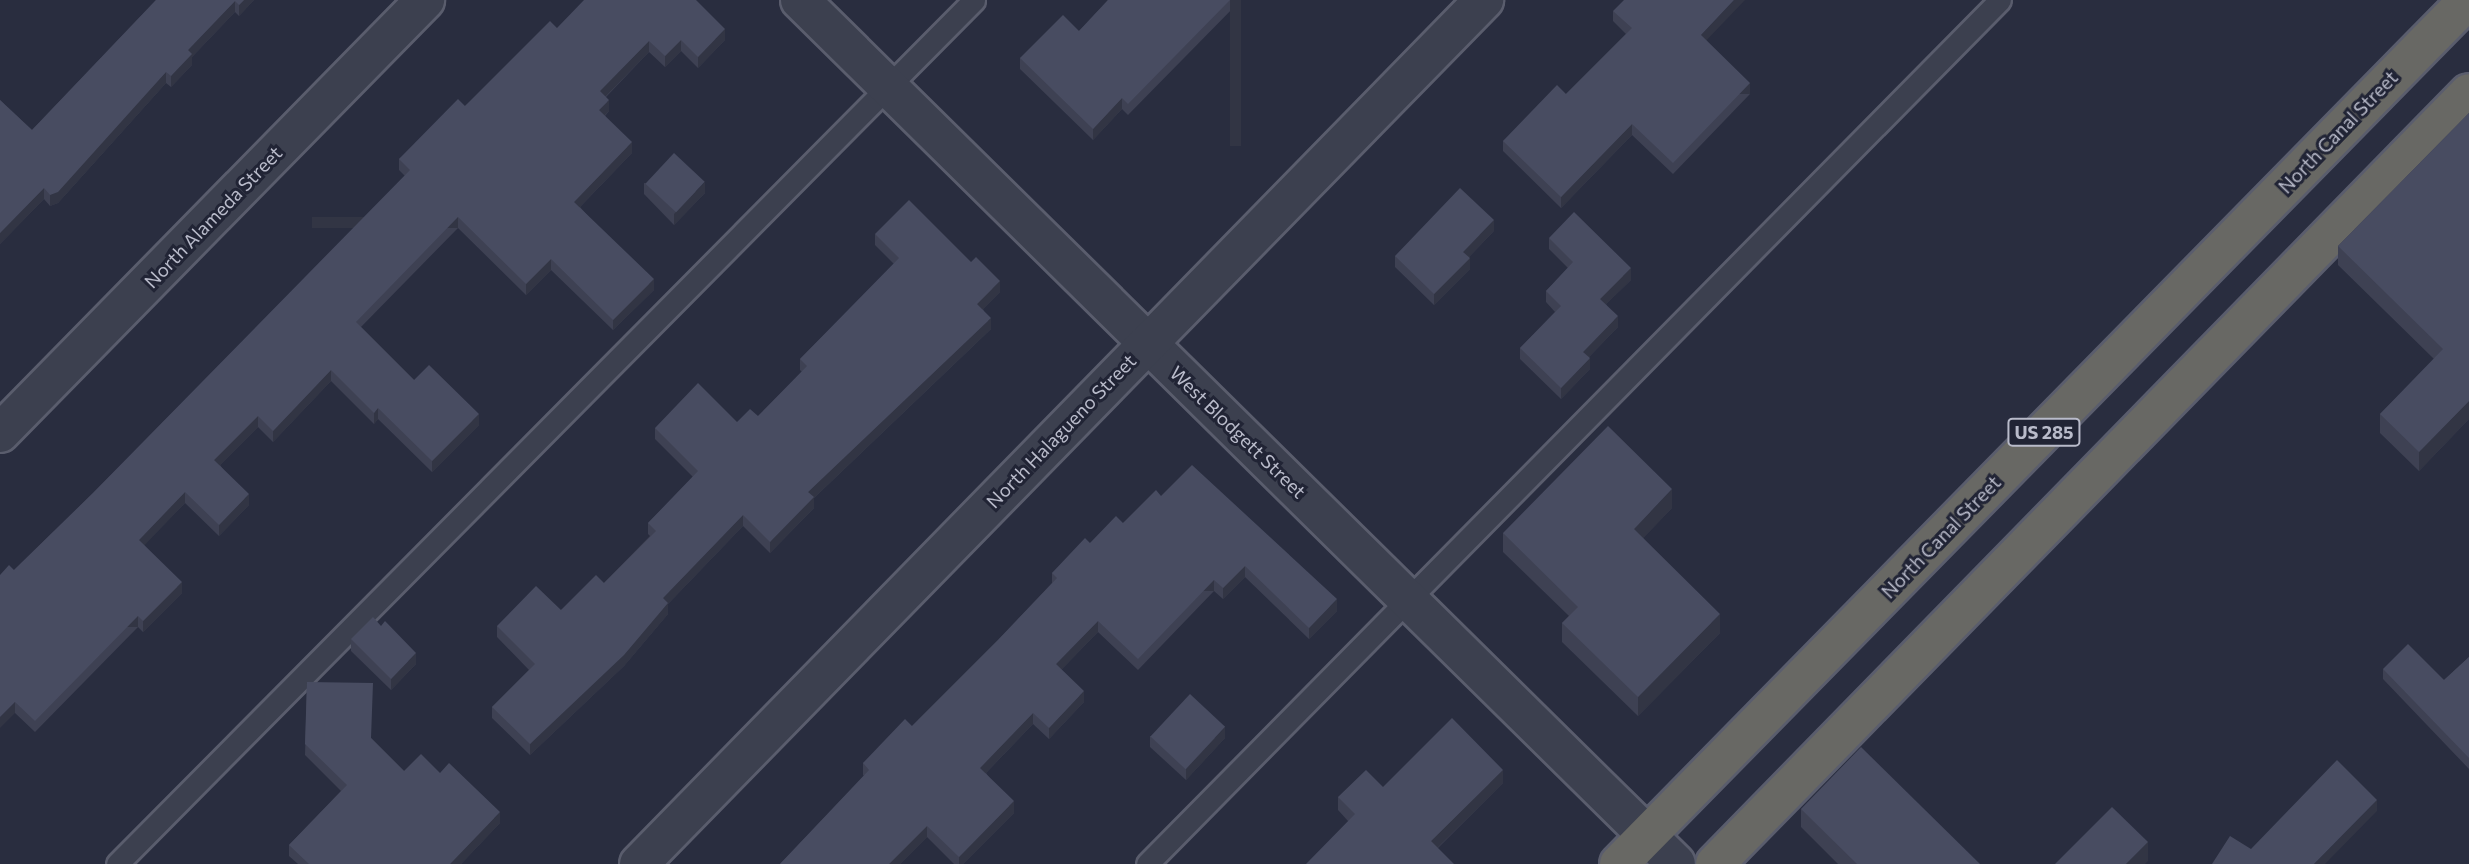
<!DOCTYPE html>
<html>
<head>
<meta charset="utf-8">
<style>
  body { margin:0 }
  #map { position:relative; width:2469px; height:864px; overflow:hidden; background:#292d3f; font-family:Commissioner,sans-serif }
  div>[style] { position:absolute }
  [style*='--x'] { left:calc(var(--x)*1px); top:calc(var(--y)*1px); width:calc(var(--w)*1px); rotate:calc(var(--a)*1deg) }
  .roads { filter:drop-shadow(2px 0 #5a5d6d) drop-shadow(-2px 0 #5a5d6d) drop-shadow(0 2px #5a5d6d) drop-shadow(0 -2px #5a5d6d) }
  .service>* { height:21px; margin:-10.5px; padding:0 10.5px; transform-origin:10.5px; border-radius:10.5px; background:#3c404f }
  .minor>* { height:38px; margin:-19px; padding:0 19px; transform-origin:19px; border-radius:19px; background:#3c404f }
  .trunk>* { height:38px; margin:-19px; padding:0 19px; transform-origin:19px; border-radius:19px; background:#686864 }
  .wall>* { inset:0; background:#3e4153 }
  .shaded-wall>* { inset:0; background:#323544; transform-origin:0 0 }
  .building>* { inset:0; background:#484c61; transform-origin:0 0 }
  span { translate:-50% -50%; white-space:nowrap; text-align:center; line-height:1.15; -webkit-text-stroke:6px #212435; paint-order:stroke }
  .shield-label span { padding:2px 5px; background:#212435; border:2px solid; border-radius:5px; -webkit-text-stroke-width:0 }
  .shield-label { font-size:18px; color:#b9bbca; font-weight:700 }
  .street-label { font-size:19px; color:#b9bbca }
</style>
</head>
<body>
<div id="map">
  <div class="roads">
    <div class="service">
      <div style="--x:117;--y:864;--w:1217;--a:-45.23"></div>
      <div style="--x:1147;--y:864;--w:1214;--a:-45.37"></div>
    </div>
    <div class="minor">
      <div style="--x:800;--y:0;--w:1230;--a:44.6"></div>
      <div style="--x:0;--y:433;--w:607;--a:-45.53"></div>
      <div style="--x:639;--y:864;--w:1209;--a:-45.64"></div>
    </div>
    <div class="trunk">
      <div style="--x:1619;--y:864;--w:1211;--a:-45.5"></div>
      <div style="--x:1715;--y:864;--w:1078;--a:-45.64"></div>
    </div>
  </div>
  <div class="wall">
    <div style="clip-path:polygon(156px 0,254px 0,239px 16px,235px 12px,192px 57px,192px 65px,171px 87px,166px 83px,58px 203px,50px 206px,44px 199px,0 244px,0 100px,32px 130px)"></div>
    <div style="clip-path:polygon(1108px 0,1241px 0,1128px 115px,1122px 109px,1093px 140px,1020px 69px,1020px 58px,1079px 31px)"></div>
    <div style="clip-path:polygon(1613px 11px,1706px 40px,1750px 94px,1673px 174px,1632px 135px,1561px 208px,1503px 151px,1503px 141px,1566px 94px,1626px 34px,1613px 21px)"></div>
    <div style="clip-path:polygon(557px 28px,725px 40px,698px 68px,681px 51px,665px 67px,649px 52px,606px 97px,609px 111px,605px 116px,632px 153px,580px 207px,654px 290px,613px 330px,551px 270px,526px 295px,458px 228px,361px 327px,414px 380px,479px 425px,432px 472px,378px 419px,374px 424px,331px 381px,273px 442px,258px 427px,220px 465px,249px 505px,219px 536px,185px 503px,144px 545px,182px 593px,143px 632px,138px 627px,35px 732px,15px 713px,14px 570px,93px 493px,405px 176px,399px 170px,399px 159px,465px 106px)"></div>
    <div style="clip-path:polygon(2469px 113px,2469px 419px,2419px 471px,2380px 433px,2380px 414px,2434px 359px,2338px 265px,2338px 246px)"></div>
    <div style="clip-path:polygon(644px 183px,705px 193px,674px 225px,644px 194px)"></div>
    <div style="clip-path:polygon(1494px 231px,1469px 257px,1470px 269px,1434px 305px,1395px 267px,1395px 256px)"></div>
    <div style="clip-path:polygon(875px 234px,1000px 292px,983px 309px,991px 329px,814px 498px,814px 508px,770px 553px,743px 526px,668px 604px,668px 614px,624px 666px,530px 755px,492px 718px,492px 707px,529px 670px,497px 637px,497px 626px,561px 610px,604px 583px,650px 536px,648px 534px,648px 523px,693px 477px,655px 439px,655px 428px,737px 422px,758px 416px,802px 372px,800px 370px,800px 359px,894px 264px,875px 245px)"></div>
    <div style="clip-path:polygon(1549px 238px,1631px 280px,1606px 304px,1618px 327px,1589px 357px,1590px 369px,1561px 399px,1520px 359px,1520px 348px,1555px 312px,1546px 302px,1546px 291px,1568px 268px,1549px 249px)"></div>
    <div style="clip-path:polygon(1161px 496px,1337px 611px,1309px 639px,1245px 577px,1223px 599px,1214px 591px,1138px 670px,1098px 632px,1061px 670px,1084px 702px,1049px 739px,1033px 724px,986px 773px,1014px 813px,963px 864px,954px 864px,927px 837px,900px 864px,780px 864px,864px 776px,863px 775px,863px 763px,912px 726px,998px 640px,1052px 583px,1052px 573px,1090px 543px,1123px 523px)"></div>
    <div style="clip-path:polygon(1672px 508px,1643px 538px,1720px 633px,1638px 716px,1562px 642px,1562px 623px,1569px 616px,1503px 552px,1503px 533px)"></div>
    <div style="clip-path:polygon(351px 639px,416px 664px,391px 690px,351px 651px)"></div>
    <div style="clip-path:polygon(2469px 657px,2469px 769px,2383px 679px,2383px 669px,2444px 680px)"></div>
    <div style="clip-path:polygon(307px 682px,371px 738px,404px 771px,440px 773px,500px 823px,461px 864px,298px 864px,289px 856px,289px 845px,341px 791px,305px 755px)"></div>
    <div style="clip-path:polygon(1150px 736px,1225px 738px,1186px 780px,1150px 747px)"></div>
    <div style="clip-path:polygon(1503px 783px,1438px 848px,1348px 821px,1338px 810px,1338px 797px,1383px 787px)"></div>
    <div style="clip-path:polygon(1801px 809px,1980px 864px,1838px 864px,1801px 827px)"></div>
  </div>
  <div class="shaded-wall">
    <div style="clip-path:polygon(244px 0,254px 0,239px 16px,239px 5px)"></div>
    <div style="left:1230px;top:0;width:11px;height:146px"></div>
    <div style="clip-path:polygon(1734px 0,1745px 0,1701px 46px,1701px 35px)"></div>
    <div style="clip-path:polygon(235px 1px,235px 12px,192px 57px,192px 65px,171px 87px,171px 76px,188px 50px)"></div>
    <div style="clip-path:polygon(725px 29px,725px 40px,698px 68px,698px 57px)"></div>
    <div style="clip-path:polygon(681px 40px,681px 51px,665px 67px,665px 56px)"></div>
    <div style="clip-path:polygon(649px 41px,649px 52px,600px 102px,600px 91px)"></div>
    <div style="clip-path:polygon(166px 72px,166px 83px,58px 203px,50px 206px,50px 195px)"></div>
    <div style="left:1750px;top:83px;width:11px;height:111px;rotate:90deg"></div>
    <div style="clip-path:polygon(1122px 98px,1122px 109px,1093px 140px,1093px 129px)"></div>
    <div style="clip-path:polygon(609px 100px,609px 111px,599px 121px,599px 110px)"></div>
    <div style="clip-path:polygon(1632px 124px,1632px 135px,1561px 208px,1561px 197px)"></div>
    <div style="clip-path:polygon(632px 142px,632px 153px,574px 213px,574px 202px)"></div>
    <div style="clip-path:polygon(705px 182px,705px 193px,674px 225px,674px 214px)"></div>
    <div style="clip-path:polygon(44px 188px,44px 199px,0 244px,0 233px)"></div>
    <div style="left:458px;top:217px;width:11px;height:146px;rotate:90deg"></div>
    <div style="clip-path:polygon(1494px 220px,1494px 231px,1463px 263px,1463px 252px)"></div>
    <div style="clip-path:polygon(1470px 258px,1470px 269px,1434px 305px,1434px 294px)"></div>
    <div style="clip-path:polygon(551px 259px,551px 270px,526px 295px,526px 284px)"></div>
    <div style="clip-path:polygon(1631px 268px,1631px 280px,1600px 310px,1600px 299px)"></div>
    <div style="clip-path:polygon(654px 279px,654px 290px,613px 330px,613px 320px)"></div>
    <div style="clip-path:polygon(1000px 281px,1000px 292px,977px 315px,977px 304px)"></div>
    <div style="clip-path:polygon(1618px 316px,1618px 327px,1583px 363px,1583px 352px)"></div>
    <div style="clip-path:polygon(991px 318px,991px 329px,814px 498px,814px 508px,770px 553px,770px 542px,808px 492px)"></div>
    <div style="clip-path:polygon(1590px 358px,1590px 369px,1561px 399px,1561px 388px)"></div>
    <div style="clip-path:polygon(331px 370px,331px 381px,273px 442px,273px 431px)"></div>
    <div style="clip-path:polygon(2469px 401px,2469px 419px,2419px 471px,2419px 452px)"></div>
    <div style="clip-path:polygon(378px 408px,378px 419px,374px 424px,374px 413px)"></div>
    <div style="clip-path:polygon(479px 414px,479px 425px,432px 472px,432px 461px)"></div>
    <div style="clip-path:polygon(258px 416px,258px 427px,214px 471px,214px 460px)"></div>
    <div style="clip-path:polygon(1672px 489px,1672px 508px,1634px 548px,1634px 529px)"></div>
    <div style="clip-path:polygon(185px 492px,185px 503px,139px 551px,139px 540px)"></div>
    <div style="clip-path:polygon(249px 494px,249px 505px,219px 536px,219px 525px)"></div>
    <div style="clip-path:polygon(743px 515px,743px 526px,668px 604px,668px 614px,624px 666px,530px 755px,530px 744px,663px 598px)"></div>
    <div style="clip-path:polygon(1245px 566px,1245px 577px,1223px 599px,1223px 588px)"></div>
    <div style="left:1214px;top:580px;width:11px;height:110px;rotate:90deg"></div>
    <div style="clip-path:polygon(182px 582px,182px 593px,143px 632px,143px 621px)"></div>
    <div style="clip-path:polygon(1337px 599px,1337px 611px,1309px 639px,1309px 628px)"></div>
    <div style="clip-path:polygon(1720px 614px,1720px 633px,1638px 716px,1638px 697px)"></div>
    <div style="left:138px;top:616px;width:11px;height:147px;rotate:90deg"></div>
    <div style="clip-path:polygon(1098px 621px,1098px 632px,1056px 675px,1056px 664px)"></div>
    <div style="clip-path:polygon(416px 653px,416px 664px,391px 690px,391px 679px)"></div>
    <div style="clip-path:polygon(1084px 691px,1084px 702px,1049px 739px,1049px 728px)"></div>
    <div style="clip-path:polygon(15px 702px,15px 713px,0 728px,0 717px)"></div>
    <div style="clip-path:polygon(1033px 713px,1033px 724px,980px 779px,980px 768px)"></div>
    <div style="clip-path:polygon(1225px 727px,1225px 738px,1186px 780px,1186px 769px)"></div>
    <div style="clip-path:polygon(1503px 770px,1503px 783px,1431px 854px,1431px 841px)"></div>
    <div style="clip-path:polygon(2377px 800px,2377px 811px,2325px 864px,2314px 864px)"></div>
    <div style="clip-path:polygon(1014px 801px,1014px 813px,963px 864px,959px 864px,959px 857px)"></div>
    <div style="clip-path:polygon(500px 812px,500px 823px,461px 864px,450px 864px)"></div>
    <div style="clip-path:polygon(927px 826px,927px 837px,900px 864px,889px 864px)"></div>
    <div style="clip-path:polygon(2148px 842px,2148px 861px,2145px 864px,2126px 864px)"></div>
  </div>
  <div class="building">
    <div style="clip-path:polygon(156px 0,244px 0,239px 5px,235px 1px,188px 50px,192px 54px,171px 76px,166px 72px,58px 192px,50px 195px,44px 188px,0 233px,0 100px,32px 130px)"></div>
    <div style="clip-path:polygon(584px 0,696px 0,725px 29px,698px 57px,681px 40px,665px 56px,649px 41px,600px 91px,609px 100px,599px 110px,632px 142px,574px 202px,654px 279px,613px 320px,551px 259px,526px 284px,458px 217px,356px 322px,414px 380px,429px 365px,479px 414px,432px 461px,378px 408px,374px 413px,331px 370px,273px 431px,258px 416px,214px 460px,249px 494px,219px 525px,185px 492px,139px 540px,182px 582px,143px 621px,138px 616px,35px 721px,15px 702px,0 717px,0 575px,9px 565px,14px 570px,93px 493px,410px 170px,399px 159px,458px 99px,465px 106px,550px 21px,557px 28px)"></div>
    <div style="clip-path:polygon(1108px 0,1230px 0,1128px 104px,1122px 98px,1093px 129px,1020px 58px,1063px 15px,1079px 31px)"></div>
    <div style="clip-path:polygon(1624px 0,1734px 0,1701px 35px,1750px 83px,1673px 163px,1632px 124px,1561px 197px,1503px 141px,1557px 85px,1566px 94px,1632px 28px,1613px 11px)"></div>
    <div style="clip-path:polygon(2469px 113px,2469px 401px,2419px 452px,2380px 414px,2443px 349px,2338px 246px)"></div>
    <div style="left:674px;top:153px;width:42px;height:42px;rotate:43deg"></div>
    <div style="clip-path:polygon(1460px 188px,1494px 220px,1463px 252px,1470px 258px,1434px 294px,1395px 256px)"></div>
    <div style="clip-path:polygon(909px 200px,971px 262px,976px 257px,1000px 281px,977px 304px,991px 318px,808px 492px,814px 497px,770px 542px,743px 515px,663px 598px,668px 603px,624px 655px,530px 744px,492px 707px,535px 664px,497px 626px,536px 586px,561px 610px,596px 575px,604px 583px,656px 531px,648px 523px,698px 471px,655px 428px,698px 383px,737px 422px,750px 409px,758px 416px,807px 366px,800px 359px,899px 258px,875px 234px)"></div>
    <div style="clip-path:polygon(1574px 212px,1631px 268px,1600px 299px,1618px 316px,1583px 352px,1590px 358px,1561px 388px,1520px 348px,1561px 306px,1546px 291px,1573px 262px,1549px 238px)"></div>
    <div style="clip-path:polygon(1608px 426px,1672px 489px,1634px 529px,1720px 614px,1638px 697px,1562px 623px,1578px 607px,1503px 533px)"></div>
    <div style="clip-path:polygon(1192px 465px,1337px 599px,1309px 628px,1245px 566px,1223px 588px,1214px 580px,1138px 659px,1098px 621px,1056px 664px,1084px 691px,1049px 728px,1033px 713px,980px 768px,1014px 801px,959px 857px,927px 826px,889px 864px,780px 864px,869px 770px,863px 763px,905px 719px,912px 726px,998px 640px,1057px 578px,1052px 573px,1085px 538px,1090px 543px,1116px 516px,1123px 523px,1156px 490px,1161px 496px)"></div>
    <div style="clip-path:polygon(373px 617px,381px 626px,385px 621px,416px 653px,391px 679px,351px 639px)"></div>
    <div style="clip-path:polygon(2408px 644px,2444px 680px,2469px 657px,2469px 758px,2383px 669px)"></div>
    <div style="clip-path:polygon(307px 682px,373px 683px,371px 738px,404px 771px,421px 754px,440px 773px,449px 763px,500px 812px,450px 864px,309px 864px,289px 845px,347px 785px,305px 744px)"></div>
    <div style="left:1190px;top:694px;width:48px;height:58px;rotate:43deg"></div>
    <div style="clip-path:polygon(1452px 718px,1503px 770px,1431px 841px,1454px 864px,1306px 864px,1355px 814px,1338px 797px,1366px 770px,1383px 787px)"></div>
    <div style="clip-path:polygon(1861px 747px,1980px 864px,1857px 864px,1801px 809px)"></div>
    <div style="clip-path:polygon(2337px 760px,2377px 800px,2314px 864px,2212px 864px,2230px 836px,2251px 849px)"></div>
    <div style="clip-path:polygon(2112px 807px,2148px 842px,2126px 864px,2055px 864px)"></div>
  </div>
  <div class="shield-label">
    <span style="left:2044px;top:432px">US 285</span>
  </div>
  <div class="street-label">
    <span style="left:2338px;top:132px;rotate:-46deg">North Canal Street</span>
    <span style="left:213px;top:217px;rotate:-46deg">North Alameda Street</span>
    <span style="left:1061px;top:431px;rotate:-46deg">North Halagueno Street</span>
    <span style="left:1238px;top:432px;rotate:44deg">West Blodgett Street</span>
    <span style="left:1941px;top:537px;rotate:-46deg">North Canal Street</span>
  </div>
</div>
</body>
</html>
